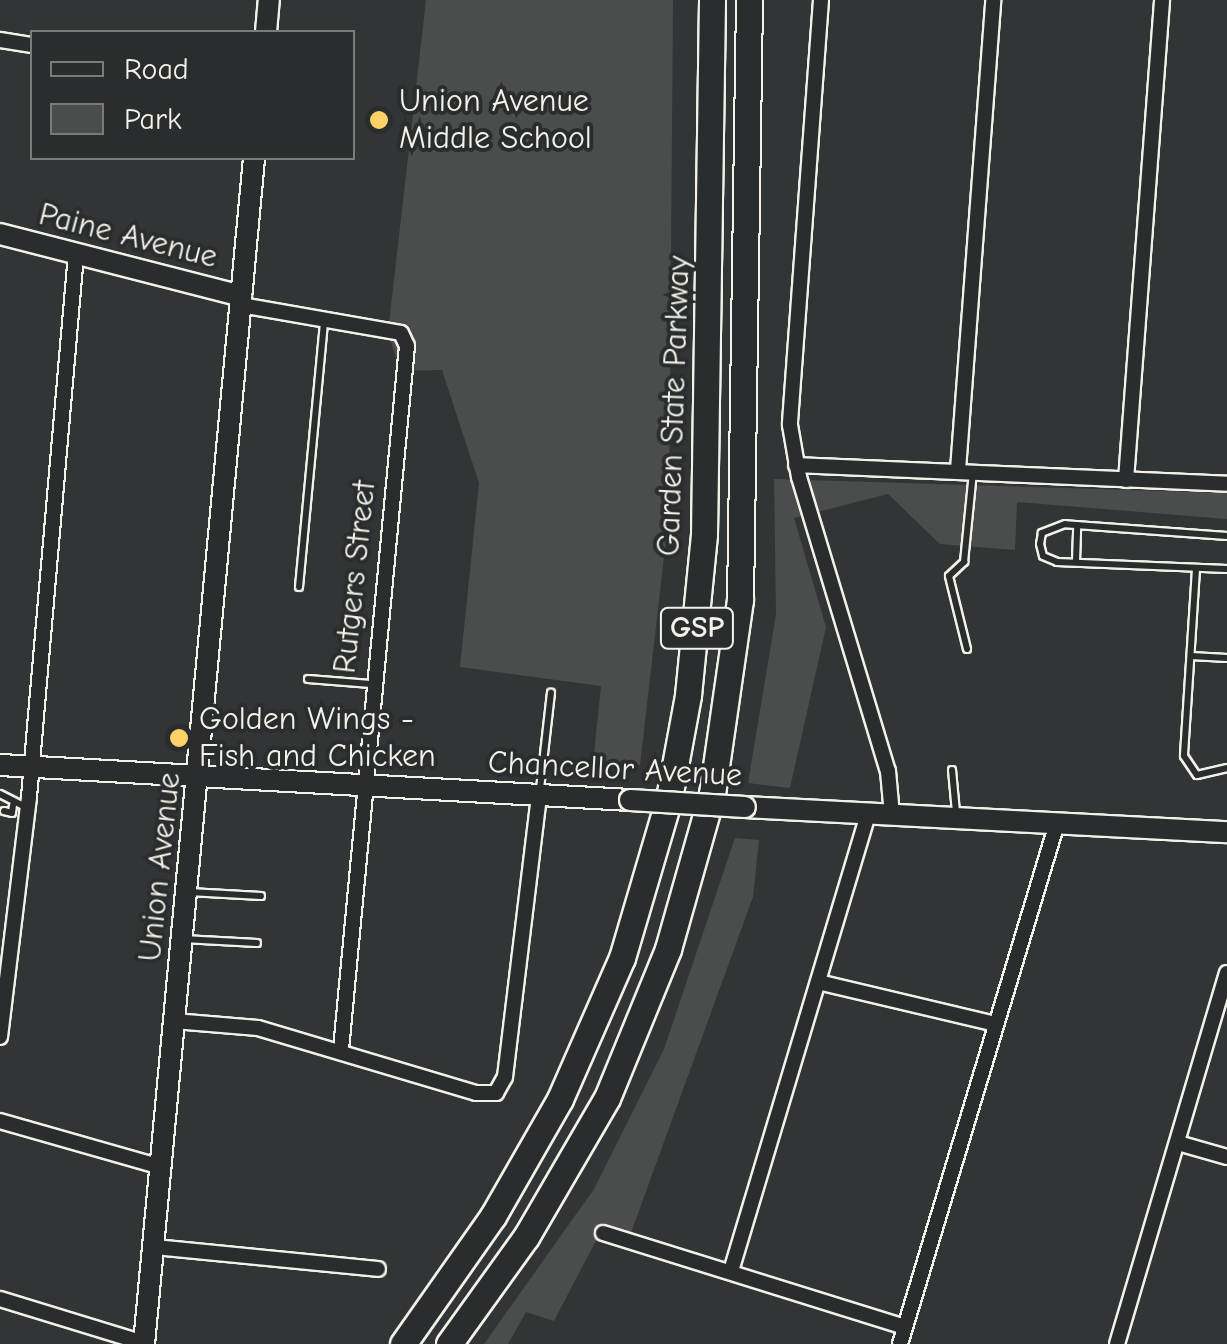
<!DOCTYPE html>
<html>
<head>
<meta charset="utf-8">
<style>
  body { margin:0 }
  #map { position:relative; width:1227px; height:1344px; overflow:hidden; background:#323535; font-family:"Comic Neue",sans-serif }
  div>[style] { position:absolute }
  [style*='--x'] { left:calc(var(--x)*1px); top:calc(var(--y)*1px); width:calc(var(--w)*1px); rotate:calc(var(--a)*1deg) }
  .green>* { inset:0; background:#4b4d4c }
  .roads { filter:drop-shadow(2px 0 #f4f1e8) drop-shadow(-2px 0 #f4f1e8) drop-shadow(0 2px #f4f1e8) drop-shadow(0 -2px #f4f1e8) }
  .lane>* { height:6px; margin:-3px; padding:0 3px; transform-origin:3px; border-radius:3px; background:#2a2d2e }
  .street>* { height:14px; margin:-7px; padding:0 7px; transform-origin:7px; border-radius:7px; background:#2a2d2e }
  .secondary>* { height:20px; margin:-10px; padding:0 10px; transform-origin:10px; border-radius:10px; background:#2a2d2e }
  .highway>* { height:25px; margin:-12.5px; padding:0 12.5px; transform-origin:12.5px; border-radius:12.5px; background:#2a2d2e }
  .bridges { filter:drop-shadow(2px 0 #f4f1e8) drop-shadow(-2px 0 #f4f1e8) drop-shadow(0 2px #f4f1e8) drop-shadow(0 -2px #f4f1e8) }
  .secondary-bridge>* { height:20px; margin:-10px; padding:0 10px; transform-origin:10px; border-radius:10px; background:#2a2d2e }
  .dots>* { width:28px; height:28px; translate:-50% -50%; box-sizing:border-box; border:5px solid #2a2d2e; border-radius:50% }
  span { translate:-50% -50%; white-space:nowrap; text-align:center; line-height:1.15; -webkit-text-stroke:8px #2a2d2e; paint-order:stroke }
  .shield-label span { padding:2px 8px; background:#2a2d2e; border:2px solid; border-radius:8px; -webkit-text-stroke-width:0 }
  .shield-label { font-size:30px; color:#f4f1e8; font-weight:700 }
  .poi-label { font-size:32px; color:#f4f1e8 }
  .left { translate:0 -50%; text-align:left }
  .street-label { font-size:32px; color:#f4f1e8 }
  .legend { position:absolute; left:30px; top:30px; width:325px; height:130px; box-sizing:border-box; background:#2a2d2e; border:2px solid #7b7b78; margin:0; padding:12px 18px; list-style:none; font-size:30px; color:#f4f1e8 }
  .legend li { display:flex; align-items:center; gap:20px; height:50px }
  .legend b { width:50px; border:2px solid #7b7b78 }
</style>
</head>
<body>
<div id="map">
  <div class="green">
    <div style="clip-path:polygon(426px 0,673px 0,669px 514px,640px 765px,593px 763px,601px 686px,460px 667px,479px 483px,442px 370px,400px 371px,388px 332px)"></div>
    <div style="clip-path:polygon(774px 479px,1227px 493px,1227px 519px,1017px 502px,1015px 550px,940px 544px,888px 494px,794px 518px,826px 627px,790px 788px,748px 783px,776px 614px)"></div>
    <div style="clip-path:polygon(735px 838px,759px 840px,753px 897px,628px 1241px,601px 1231px,554px 1321px,526px 1312px,508px 1344px,484px 1344px,594px 1189px,664px 1049px)"></div>
  </div>
  <div class="roads">
    <div class="lane">
      <div style="--x:1227;--y:536;--w:162;--a:-175.8"></div>
      <div style="--x:1065;--y:524;--w:25;--a:159"></div>
      <div style="--x:1042;--y:533;--w:11;--a:100"></div>
      <div style="--x:1040;--y:544;--w:12;--a:76"></div>
      <div style="--x:1043;--y:556;--w:15;--a:23"></div>
      <div style="--x:1057;--y:562;--w:170;--a:2.4"></div>
      <div style="--x:1076;--y:561;--w:36;--a:-88"></div>
      <div style="--x:1196;--y:569;--w:187;--a:93.7"></div>
      <div style="--x:1184;--y:756;--w:23;--a:56"></div>
      <div style="--x:1197;--y:775;--w:31;--a:-13"></div>
      <div style="--x:299;--y:587;--w:267;--a:-84.6"></div>
      <div style="--x:967;--y:649;--w:75;--a:-103.9"></div>
      <div style="--x:949;--y:576;--w:21;--a:-43"></div>
      <div style="--x:964;--y:562;--w:90;--a:-84.3"></div>
      <div style="--x:1191;--y:656;--w:36;--a:3"></div>
      <div style="--x:308;--y:679;--w:63;--a:4.5"></div>
      <div style="--x:952;--y:770;--w:42;--a:84.6"></div>
      <div style="--x:540;--y:789;--w:97;--a:-83.5"></div>
      <div style="--x:0;--y:794;--w:28;--a:27"></div>
      <div style="--x:4;--y:811;--w:8;--a:14"></div>
      <div style="--x:12;--y:813;--w:8;--a:-83"></div>
      <div style="--x:189;--y:892;--w:72;--a:3.2"></div>
      <div style="--x:183;--y:939;--w:74;--a:3.1"></div>
    </div>
    <div class="street">
      <div style="--x:821;--y:0;--w:426;--a:94.2"></div>
      <div style="--x:790;--y:425;--w:53;--a:80.2"></div>
      <div style="--x:799;--y:477;--w:307;--a:73.2"></div>
      <div style="--x:888;--y:771;--w:44;--a:84.8"></div>
      <div style="--x:0;--y:40;--w:32;--a:9"></div>
      <div style="--x:241;--y:305;--w:162;--a:9.9"></div>
      <div style="--x:401;--y:333;--w:14;--a:65"></div>
      <div style="--x:407;--y:346;--w:706;--a:95.36"></div>
      <div style="--x:796;--y:465;--w:431;--a:2.5"></div>
      <div style="--x:958;--y:470;--w:471;--a:-85.7"></div>
      <div style="--x:1126;--y:480;--w:481;--a:-85.7"></div>
      <div style="--x:818;--y:982;--w:182;--a:13.3"></div>
      <div style="--x:174;--y:1021;--w:84;--a:4.8"></div>
      <div style="--x:258;--y:1028;--w:227;--a:16.6"></div>
      <div style="--x:476;--y:1093;--w:20;--a:0"></div>
      <div style="--x:496;--y:1093;--w:18;--a:-61"></div>
      <div style="--x:505;--y:1077;--w:284;--a:-83.1"></div>
      <div style="--x:0;--y:1037;--w:242;--a:-83.1"></div>
      <div style="--x:29;--y:797;--w:545;--a:-85.05"></div>
      <div style="--x:0;--y:1121;--w:167;--a:15.9"></div>
      <div style="--x:1178;--y:1143;--w:51;--a:15.9"></div>
      <div style="--x:603;--y:1233;--w:315;--a:17.3"></div>
      <div style="--x:154;--y:1247;--w:225;--a:5.6"></div>
      <div style="--x:731;--y:1271;--w:478;--a:-73.3"></div>
      <div style="--x:0;--y:1299;--w:151;--a:17"></div>
      <div style="--x:900;--y:1344;--w:544;--a:-73.23"></div>
      <div style="--x:1117;--y:1344;--w:387;--a:-73.5"></div>
    </div>
    <div class="secondary">
      <div style="--x:266;--y:32;--w:32;--a:-85"></div>
      <div style="--x:0;--y:234;--w:249;--a:14.4"></div>
      <div style="--x:0;--y:765;--w:631;--a:3.18"></div>
      <div style="--x:745;--y:807;--w:483;--a:3"></div>
      <div style="--x:144;--y:1344;--w:1191;--a:-84.7"></div>
    </div>
    <div class="highway">
      <div style="--x:403;--y:1344;--w:156;--a:-54.9"></div>
      <div style="--x:493;--y:1216;--w:135;--a:-60.2"></div>
      <div style="--x:560;--y:1099;--w:154;--a:-66.3"></div>
      <div style="--x:622;--y:958;--w:167;--a:-73.6"></div>
      <div style="--x:669;--y:798;--w:105;--a:-79.5"></div>
      <div style="--x:688;--y:695;--w:162;--a:-84.3"></div>
      <div style="--x:704;--y:534;--w:534;--a:-89.14"></div>
      <div style="--x:449;--y:1344;--w:132;--a:-54.3"></div>
      <div style="--x:526;--y:1237;--w:161;--a:-59.8"></div>
      <div style="--x:607;--y:1098;--w:161;--a:-67.7"></div>
      <div style="--x:668;--y:949;--w:161;--a:-74.2"></div>
      <div style="--x:712;--y:794;--w:196;--a:-81.8"></div>
      <div style="--x:740;--y:600;--w:600;--a:-89.14"></div>
    </div>
  </div>
  <div class="bridges">
    <div class="secondary-bridge">
      <div style="--x:630;--y:800;--w:115;--a:3.5"></div>
    </div>
  </div>
  <div class="dots">
    <div style="left:379px;top:120px;background:#ffd166"></div>
    <div style="left:179px;top:738px;background:#ffd166"></div>
  </div>
  <div class="shield-label">
    <span style="left:697px;top:628px">GSP</span>
  </div>
  <div class="poi-label">
    <span class="left" style="left:399px;top:120px">Union Avenue<br>Middle School</span>
    <span class="left" style="left:199px;top:738px">Golden Wings -<br>Fish and Chicken</span>
  </div>
  <div class="street-label">
    <span style="left:128px;top:236px;rotate:14deg">Paine Avenue</span>
    <span style="left:674px;top:406px;rotate:-88deg">Garden State Parkway</span>
    <span style="left:355px;top:577px;rotate:-84deg">Rutgers Street</span>
    <span style="left:615px;top:769px;rotate:3deg">Chancellor Avenue</span>
    <span style="left:160px;top:867px;rotate:-84deg">Union Avenue</span>
  </div>
  <ul class="legend">
  <li><b style="height:12px;background:#2a2d2e"></b>Road</li>
  <li><b style="height:28px;background:#4b4d4c"></b>Park</li>
  </ul>
</div>
</body>
</html>
